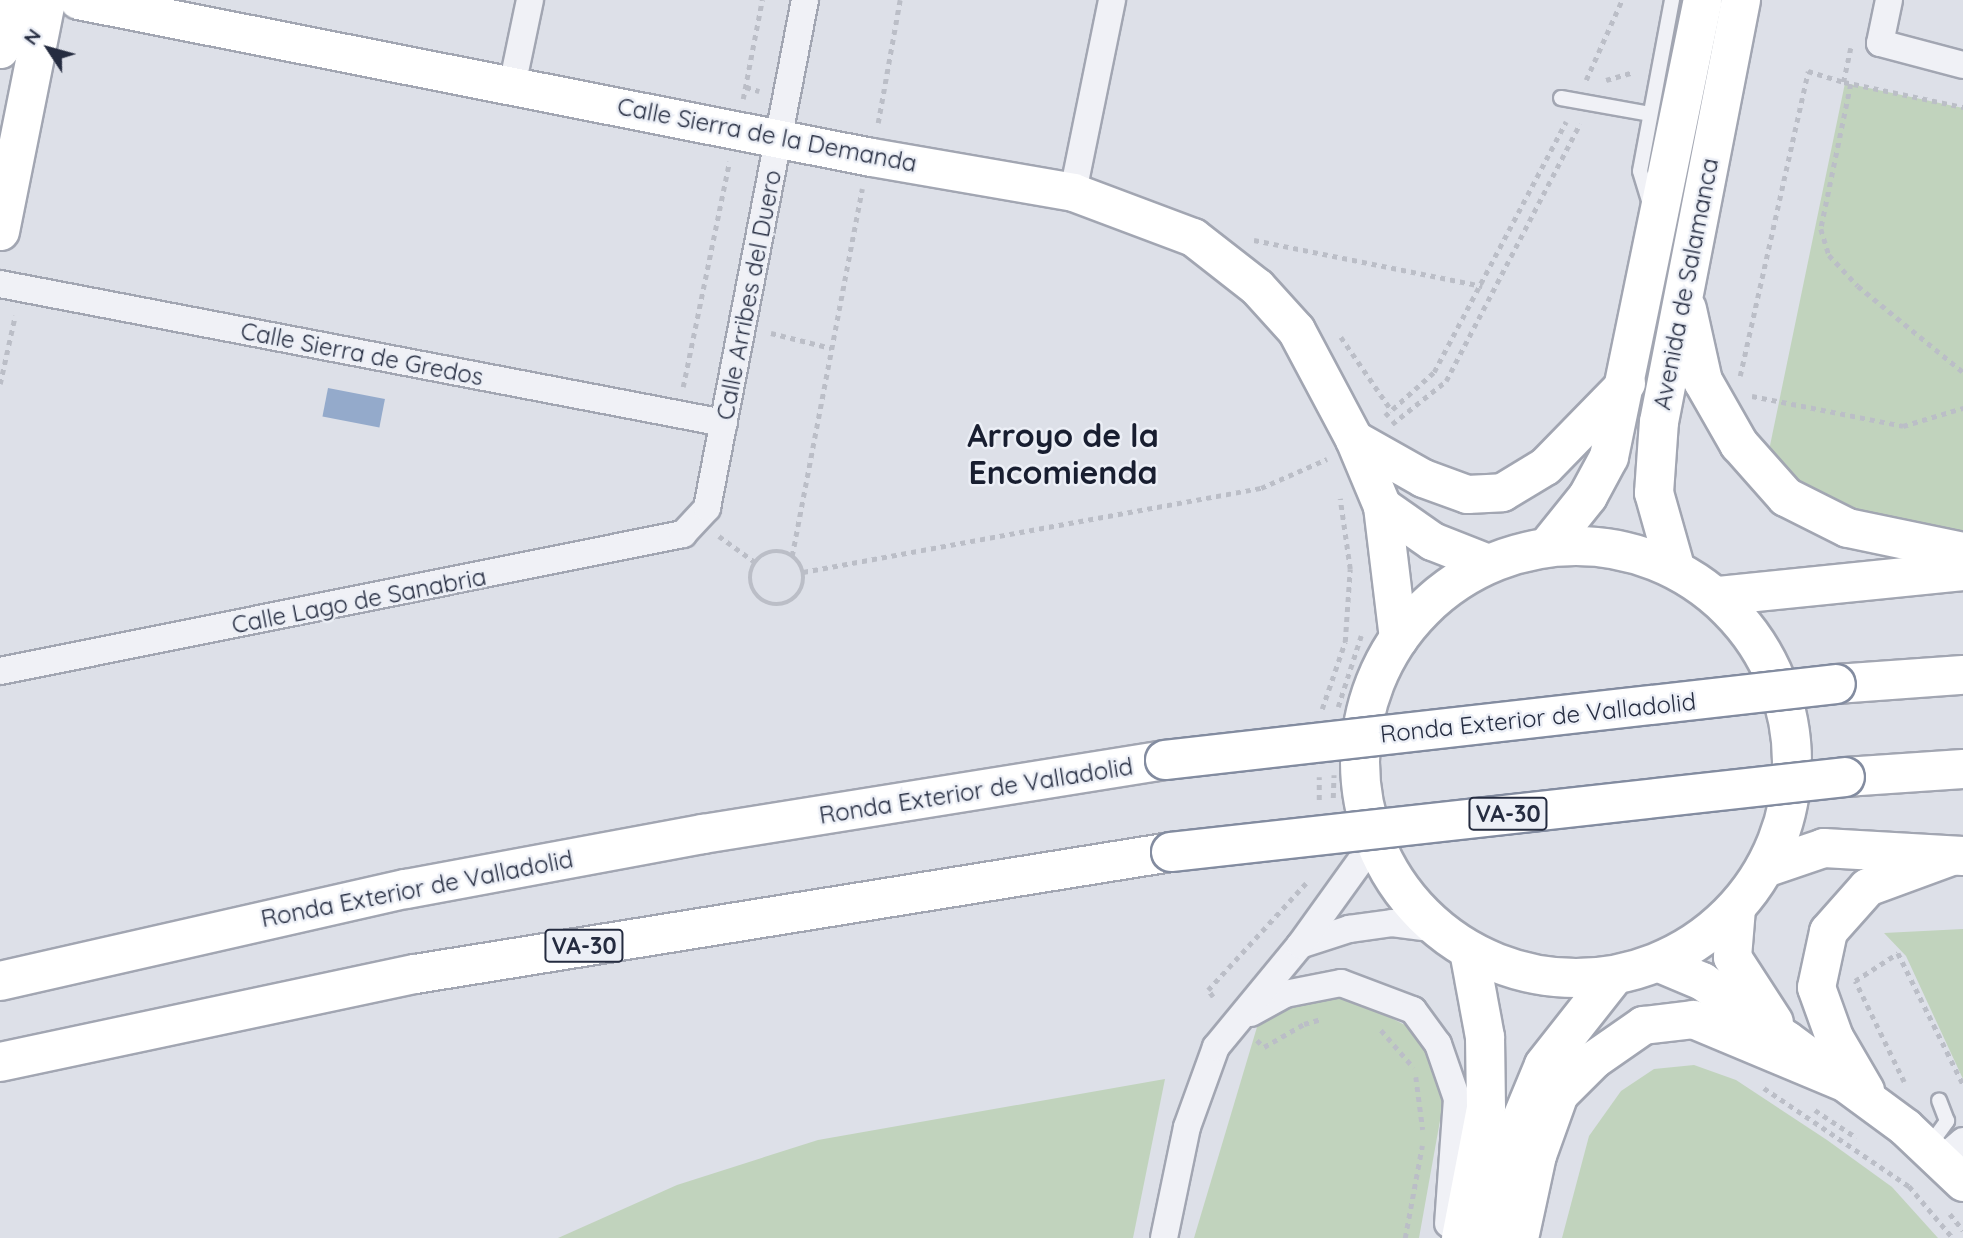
<!DOCTYPE html>
<html>
<head>
<meta charset="utf-8">
<style>
  body { margin:0 }
  #map { position:relative; width:1963px; height:1238px; overflow:hidden; background:#dde0e8; font-family:Quicksand,sans-serif }
  div>[style] { position:absolute }
  [style*='--x'] { left:calc(var(--x)*1px); top:calc(var(--y)*1px); width:calc(var(--w)*1px); rotate:calc(var(--a)*1deg) }
  .green>* { inset:0; background:#c1d3bd }
  .water>* { inset:0; background:#94aacb; transform-origin:0 0 }
  .path>* { height:4.5px; margin-top:-2.25px; transform-origin:0; background:repeating-linear-gradient(90deg,#bbbec7 0 5px,transparent 0 10px) }
  .path>.ring { margin:-2.25px; padding:0; box-sizing:content-box; background:none; border:4.5px solid #bbbec7; border-radius:50% }
  .roads { filter:drop-shadow(2px 0 #a2a6b2) drop-shadow(-2px 0 #a2a6b2) drop-shadow(0 2px #a2a6b2) drop-shadow(0 -2px #a2a6b2) }
  .lane>* { height:14px; margin:-7px; padding:0 7px; transform-origin:7px; border-radius:7px; background:#f0f1f6 }
  .street>* { height:26px; margin:-13px; padding:0 13px; transform-origin:13px; border-radius:13px; background:#f0f1f6 }
  .secondary>* { height:37px; margin:-18.5px; padding:0 18.5px; transform-origin:18.5px; border-radius:18.5px; background:#fff }
  .highway>* { height:38px; margin:-19px; padding:0 19px; transform-origin:19px; border-radius:19px; background:#fff }
  .highway>.ring { margin:-19px; padding:0; box-sizing:content-box; background:none; border:38px solid #fff; border-radius:50% }
  .bridges { filter:drop-shadow(2px 0 #838ca0) drop-shadow(-2px 0 #838ca0) drop-shadow(0 2px #838ca0) drop-shadow(0 -2px #838ca0) }
  .highway-bridge>* { height:38px; margin:-19px; padding:0 19px; transform-origin:19px; border-radius:19px; background:#fff }
  span { translate:-50% -50%; white-space:nowrap; text-align:center; line-height:1.15; -webkit-text-stroke:5px #eceff6; paint-order:stroke }
  .shield-label span { padding:2px 5px; background:#eceff6; border:2px solid; border-radius:5px; -webkit-text-stroke-width:0 }
  .shield-label { font-size:23px; color:#252c40; font-weight:700 }
  .street-label { font-size:24px; color:#252c40 }
  .district-label { font-size:32px; color:#181e30; font-weight:700 }
  .north { position:absolute; left:14px; top:14px; width:70px; height:70px; -webkit-text-stroke:5px #eceff6; paint-order:stroke; rotate:306deg; font-size:19px; font-weight:700; line-height:28px; text-align:center; color:#252c40 }
  .north::after { content:''; display:block; margin:auto; width:24px; height:32px; background:#252c40; clip-path:polygon(50% 0,100% 100%,50% 72%,0 100%) }
</style>
</head>
<body>
<div id="map">
  <div class="green">
    <div style="clip-path:polygon(1845px 83px,1963px 108px,1963px 541px,1855px 520px,1767px 460px)"></div>
    <div style="clip-path:polygon(1963px 929px,1963px 1079px,1906px 956px,1884px 933px)"></div>
    <div style="clip-path:polygon(1321px 995px,1351px 998px,1411px 1028px,1446px 1087px,1419px 1238px,1194px 1238px,1260px 1017px)"></div>
    <div style="clip-path:polygon(1694px 1065px,1736px 1080px,1827px 1140px,1892px 1187px,1938px 1238px,1562px 1238px,1589px 1136px,1621px 1091px,1654px 1069px)"></div>
    <div style="clip-path:polygon(1165px 1079px,1133px 1238px,558px 1238px,677px 1185px,818px 1140px)"></div>
  </div>
  <div class="water">
    <div style="left:328px;top:388px;width:58px;height:29px;rotate:11deg"></div>
  </div>
  <div class="path">
    <div style="--x:1851;--y:48;--w:35;--a:102"></div>
    <div style="--x:1844;--y:82;--w:122;--a:11.9"></div>
    <div style="--x:1586;--y:80;--w:88;--a:-65.8"></div>
    <div style="--x:1606;--y:80;--w:29;--a:-16"></div>
    <div style="--x:1851;--y:84;--w:148;--a:101.7"></div>
    <div style="--x:1821;--y:229;--w:27;--a:73"></div>
    <div style="--x:1829;--y:255;--w:42;--a:46.9"></div>
    <div style="--x:1858;--y:286;--w:136;--a:39.3"></div>
    <div style="--x:746;--y:87;--w:14;--a:17"></div>
    <div style="--x:743;--y:99;--w:101;--a:-79.1"></div>
    <div style="--x:878;--y:123;--w:125;--a:-79.9"></div>
    <div style="--x:1254;--y:240;--w:233;--a:11.4"></div>
    <div style="--x:771;--y:333;--w:62;--a:14"></div>
    <div style="--x:1341;--y:337;--w:90;--a:55.4"></div>
    <div style="--x:1740;--y:376;--w:312;--a:-77.4"></div>
    <div style="--x:1808;--y:71;--w:38;--a:17"></div>
    <div style="--x:0;--y:384;--w:70;--a:-77.6"></div>
    <div style="--x:683;--y:387;--w:230;--a:-78.4"></div>
    <div style="--x:1752;--y:396;--w:154;--a:11.2"></div>
    <div style="--x:1903;--y:426;--w:63;--a:-16.7"></div>
    <div style="--x:1385;--y:416;--w:66;--a:-41.9"></div>
    <div style="--x:1434;--y:372;--w:283;--a:-62.2"></div>
    <div style="--x:1392;--y:424;--w:69;--a:-38.5"></div>
    <div style="--x:1446;--y:381;--w:290;--a:-62.5"></div>
    <div style="--x:719;--y:536;--w:44;--a:35.8"></div>
    <div class="ring" style="left:750px;top:551px;width:49.5px;height:49.5px"></div>
    <div style="--x:792;--y:556;--w:374;--a:-79.2"></div>
    <div style="--x:803;--y:572;--w:466;--a:-10.4"></div>
    <div style="--x:1261;--y:488;--w:72;--a:-23.7"></div>
    <div style="--x:1338;--y:707;--w:75;--a:-72.1"></div>
    <div style="--x:1322;--y:709;--w:71;--a:-71.1"></div>
    <div style="--x:1345;--y:642;--w:73;--a:-86.1"></div>
    <div style="--x:1350;--y:569;--w:71;--a:-98.1"></div>
    <div style="--x:1333;--y:798;--w:23;--a:-88"></div>
    <div style="--x:1319;--y:800;--w:23;--a:-90"></div>
    <div style="--x:1213;--y:997;--w:9;--a:-126"></div>
    <div style="--x:1208;--y:990;--w:145;--a:-47.5"></div>
    <div style="--x:1381;--y:1030;--w:50;--a:49"></div>
    <div style="--x:1257;--y:1040;--w:10;--a:45"></div>
    <div style="--x:1264;--y:1047;--w:46;--a:-29.9"></div>
    <div style="--x:1304;--y:1024;--w:19;--a:-16"></div>
    <div style="--x:1416;--y:1077;--w:53;--a:82.5"></div>
    <div style="--x:1904;--y:1082;--w:112;--a:-115.9"></div>
    <div style="--x:1855;--y:981;--w:51;--a:-33.1"></div>
    <div style="--x:1898;--y:953;--w:146;--a:63.6"></div>
    <div style="--x:1764;--y:1088;--w:175;--a:34.1"></div>
    <div style="--x:1909;--y:1186;--w:68;--a:49.8"></div>
    <div style="--x:1815;--y:1110;--w:50;--a:33.7"></div>
    <div style="--x:1950;--y:1214;--w:21;--a:51"></div>
    <div style="--x:1405;--y:1238;--w:94;--a:-79.5"></div>
  </div>
  <div class="roads">
    <div class="lane">
      <div style="--x:1561;--y:98;--w:90;--a:10.2"></div>
      <div style="--x:1650;--y:204;--w:34;--a:-107"></div>
      <div style="--x:1640;--y:171;--w:174;--a:-79.4"></div>
      <div style="--x:1929;--y:1146;--w:31;--a:-54"></div>
      <div style="--x:1947;--y:1121;--w:22;--a:-111"></div>
    </div>
    <div class="street">
      <div style="--x:1889;--y:0;--w:44;--a:101.8"></div>
      <div style="--x:1880;--y:43;--w:86;--a:14.8"></div>
      <div style="--x:512;--y:86;--w:88;--a:-78.2"></div>
      <div style="--x:1073;--y:192;--w:196;--a:-78.5"></div>
      <div style="--x:0;--y:284;--w:737;--a:10.87"></div>
      <div style="--x:0;--y:671;--w:697;--a:-11.34"></div>
      <div style="--x:683;--y:534;--w:35;--a:-47"></div>
      <div style="--x:707;--y:508;--w:517;--a:-79.08"></div>
      <div style="--x:1300;--y:945;--w:52;--a:-18.1"></div>
      <div style="--x:1349;--y:929;--w:43;--a:-7.9"></div>
      <div style="--x:1392;--y:923;--w:45;--a:7.6"></div>
      <div style="--x:1251;--y:1013;--w:39;--a:-29"></div>
      <div style="--x:1285;--y:994;--w:57;--a:-11.1"></div>
      <div style="--x:1341;--y:983;--w:77;--a:20.6"></div>
      <div style="--x:1413;--y:1010;--w:42;--a:53.7"></div>
      <div style="--x:1438;--y:1044;--w:58;--a:70.9"></div>
      <div style="--x:1457;--y:1099;--w:125;--a:94.1"></div>
      <div style="--x:1941;--y:1160;--w:29;--a:-41"></div>
      <div style="--x:1164;--y:1238;--w:113;--a:-78.3"></div>
      <div style="--x:1187;--y:1127;--w:85;--a:-70.1"></div>
      <div style="--x:1216;--y:1047;--w:132;--a:-50.5"></div>
      <div style="--x:1300;--y:945;--w:127;--a:-54.3"></div>
    </div>
    <div class="secondary">
      <div style="--x:78;--y:0;--w:808;--a:11.2"></div>
      <div style="--x:871;--y:157;--w:205;--a:9.8"></div>
      <div style="--x:1073;--y:192;--w:128;--a:20.6"></div>
      <div style="--x:1193;--y:237;--w:81;--a:38"></div>
      <div style="--x:1257;--y:287;--w:58;--a:47.8"></div>
      <div style="--x:1296;--y:330;--w:123;--a:62"></div>
      <div style="--x:1354;--y:439;--w:73;--a:67.3"></div>
      <div style="--x:1382;--y:506;--w:134;--a:83.1"></div>
      <div style="--x:0;--y:49;--w:50;--a:-78.5"></div>
      <div style="--x:0;--y:231;--w:236;--a:-78.7"></div>
      <div style="--x:1354;--y:439;--w:79;--a:29.5"></div>
      <div style="--x:1423;--y:478;--w:47;--a:20"></div>
      <div style="--x:1467;--y:494;--w:35;--a:-3"></div>
      <div style="--x:1502;--y:492;--w:50;--a:-31.2"></div>
      <div style="--x:1545;--y:466;--w:116;--a:-45.7"></div>
      <div style="--x:1382;--y:506;--w:61;--a:35"></div>
      <div style="--x:1432;--y:541;--w:60;--a:21.4"></div>
      <div style="--x:1736;--y:908;--w:49;--a:94.7"></div>
      <div style="--x:1732;--y:957;--w:77;--a:57.1"></div>
      <div style="--x:1659;--y:963;--w:47;--a:22.7"></div>
      <div style="--x:1702;--y:981;--w:103;--a:34.8"></div>
      <div style="--x:1787;--y:1040;--w:147;--a:36.4"></div>
      <div style="--x:1905;--y:1127;--w:80;--a:43.5"></div>
      <div style="--x:1865;--y:1090;--w:61;--a:-120.3"></div>
      <div style="--x:1834;--y:1037;--w:53;--a:-109.8"></div>
      <div style="--x:1816;--y:987;--w:57;--a:-77.9"></div>
      <div style="--x:1828;--y:931;--w:59;--a:-48.4"></div>
      <div style="--x:1867;--y:887;--w:90;--a:-20.3"></div>
      <div style="--x:1519;--y:1238;--w:85;--a:-77.8"></div>
      <div style="--x:1537;--y:1155;--w:65;--a:-70.2"></div>
      <div style="--x:1559;--y:1094;--w:49;--a:-45"></div>
      <div style="--x:1594;--y:1059;--w:60;--a:-34.8"></div>
      <div style="--x:1643;--y:1025;--w:50;--a:-6.8"></div>
      <div style="--x:1693;--y:1019;--w:160;--a:22.7"></div>
    </div>
    <div class="highway">
      <div style="--x:1687;--y:309;--w:74;--a:77.5"></div>
      <div style="--x:1703;--y:381;--w:73;--a:60.3"></div>
      <div style="--x:1739;--y:444;--w:71;--a:48.4"></div>
      <div style="--x:1786;--y:497;--w:69;--a:26.6"></div>
      <div style="--x:1848;--y:528;--w:117;--a:11.8"></div>
      <div style="--x:1548;--y:546;--w:64;--a:-51.3"></div>
      <div style="--x:1588;--y:496;--w:44;--a:-61.7"></div>
      <div style="--x:1609;--y:457;--w:467;--a:-78.4"></div>
      <div class="ring" style="left:1360px;top:546px;width:394px;height:394px"></div>
      <div style="--x:1675;--y:567;--w:77;--a:-105.8"></div>
      <div style="--x:1654;--y:493;--w:71;--a:-86"></div>
      <div style="--x:1659;--y:422;--w:430;--a:-79"></div>
      <div style="--x:1718;--y:596;--w:246;--a:-5.8"></div>
      <div style="--x:1836;--y:684;--w:127;--a:-4.1"></div>
      <div style="--x:1845;--y:777;--w:118;--a:-3.9"></div>
      <div style="--x:1765;--y:868;--w:62;--a:-18.7"></div>
      <div style="--x:1824;--y:848;--w:139;--a:3.3"></div>
      <div style="--x:0;--y:981;--w:416;--a:-12.8"></div>
      <div style="--x:406;--y:889;--w:302;--a:-10.5"></div>
      <div style="--x:703;--y:834;--w:468;--a:-9.1"></div>
      <div style="--x:0;--y:1062;--w:424;--a:-12"></div>
      <div style="--x:415;--y:974;--w:766;--a:-9.17"></div>
      <div style="--x:1461;--y:1238;--w:132;--a:-79.1"></div>
      <div style="--x:1486;--y:1108;--w:71;--a:-90.8"></div>
      <div style="--x:1485;--y:1037;--w:87;--a:-100.5"></div>
      <div style="--x:1497;--y:1238;--w:110;--a:-79.5"></div>
      <div style="--x:1517;--y:1130;--w:70;--a:-67.4"></div>
      <div style="--x:1544;--y:1065;--w:113;--a:-51.8"></div>
    </div>
  </div>
  <div class="bridges">
    <div class="highway-bridge">
      <div style="--x:1165;--y:760;--w:675;--a:-6.46"></div>
      <div style="--x:1171;--y:852;--w:678;--a:-6.35"></div>
    </div>
  </div>
  <div class="shield-label">
    <span style="left:1508px;top:814px">VA-30</span>
    <span style="left:584px;top:946px">VA-30</span>
  </div>
  <div class="street-label">
    <span style="left:767px;top:135px;rotate:11deg">Calle Sierra de la Demanda</span>
    <span style="left:1686px;top:284px;rotate:-79deg">Avenida de Salamanca</span>
    <span style="left:749px;top:295px;rotate:-79deg">Calle Arribes del Duero</span>
    <span style="left:362px;top:354px;rotate:11deg">Calle Sierra de Gredos</span>
    <span style="left:359px;top:601px;rotate:-11deg">Calle Lago de Sanabria</span>
    <span style="left:1538px;top:718px;rotate:-6deg">Ronda Exterior de Valladolid</span>
    <span style="left:976px;top:791px;rotate:-9deg">Ronda Exterior de Valladolid</span>
    <span style="left:417px;top:889px;rotate:-11deg">Ronda Exterior de Valladolid</span>
  </div>
  <div class="district-label">
    <span style="left:1063px;top:454px">Arroyo de la<br>Encomienda</span>
  </div>
  <div class="north">N</div>
</div>
</body>
</html>
